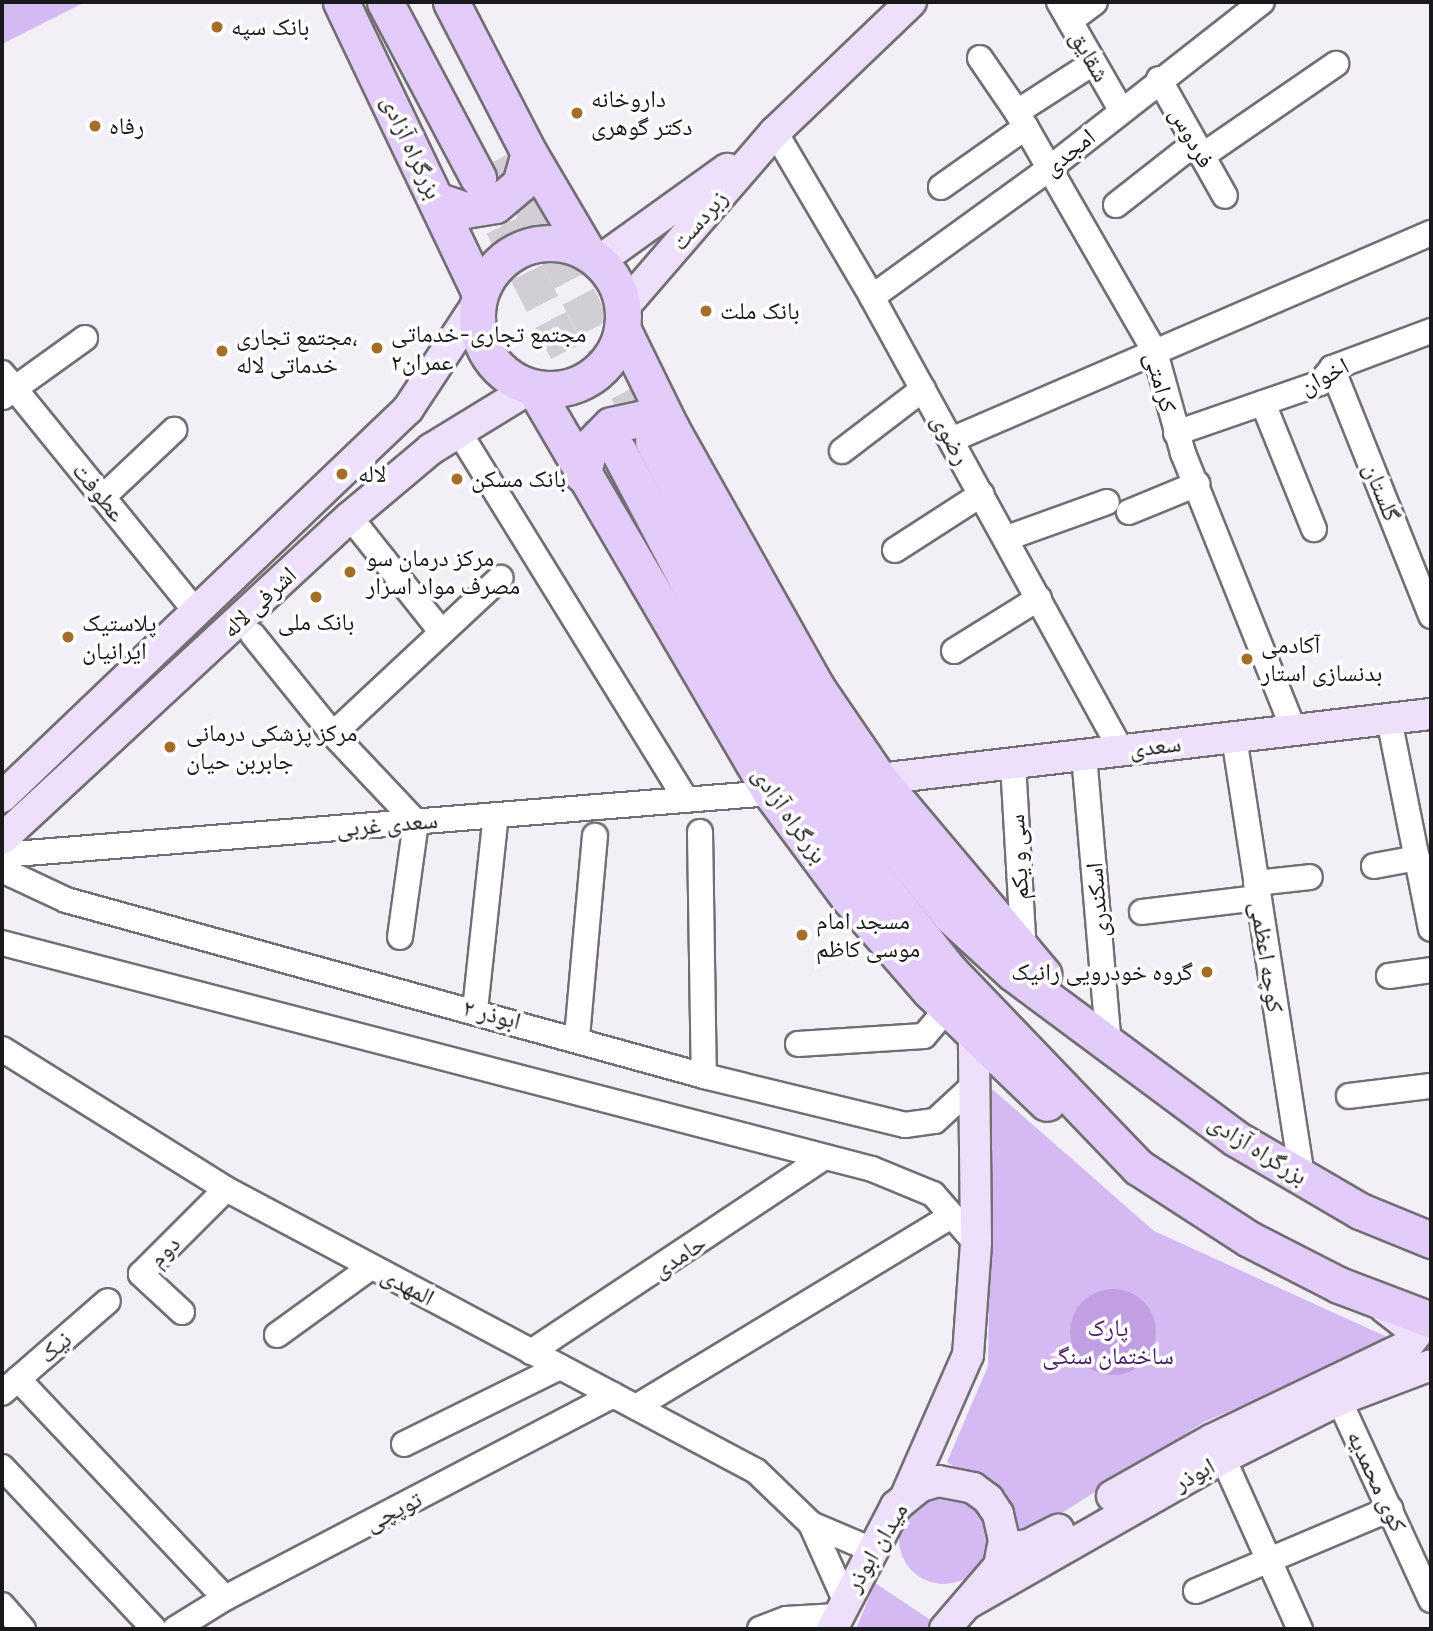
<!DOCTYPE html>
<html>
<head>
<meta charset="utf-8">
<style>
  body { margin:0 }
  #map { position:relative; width:1433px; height:1631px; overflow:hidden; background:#f2eff6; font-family:"Titillium Web","Noto Naskh Arabic",sans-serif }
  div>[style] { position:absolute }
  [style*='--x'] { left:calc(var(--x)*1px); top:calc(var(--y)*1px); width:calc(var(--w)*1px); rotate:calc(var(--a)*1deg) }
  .green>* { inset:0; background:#d5b9f2 }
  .round { border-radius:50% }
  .water>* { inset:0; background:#c29ee3 }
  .highway-tunnel>* { height:35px; margin-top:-17.5px; transform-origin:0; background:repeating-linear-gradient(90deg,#d1cfd5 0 35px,transparent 0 53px) }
  .roads { filter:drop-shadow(2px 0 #726f74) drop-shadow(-2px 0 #726f74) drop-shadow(0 2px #726f74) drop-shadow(0 -2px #726f74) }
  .minor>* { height:24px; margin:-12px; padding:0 12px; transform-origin:12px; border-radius:12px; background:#fff }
  .major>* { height:30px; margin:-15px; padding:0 15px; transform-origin:15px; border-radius:15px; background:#eee0fb }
  .highway>* { height:35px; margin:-17.5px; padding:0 17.5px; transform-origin:17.5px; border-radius:17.5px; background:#e3ccf9 }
  .highway>.ring { margin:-17.5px; padding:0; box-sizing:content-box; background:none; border:35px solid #e3ccf9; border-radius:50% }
  .dots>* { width:19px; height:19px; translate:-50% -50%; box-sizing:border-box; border:4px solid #fff; border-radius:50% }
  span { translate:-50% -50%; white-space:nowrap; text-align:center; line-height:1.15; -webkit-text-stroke:7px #fff; paint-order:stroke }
  .poi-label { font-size:24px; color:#19181b }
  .left { translate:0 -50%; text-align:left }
  .right { translate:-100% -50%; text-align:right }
  .street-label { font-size:24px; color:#19181b }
  .park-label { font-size:24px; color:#491a6a }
  .frame { position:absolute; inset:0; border:4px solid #19181b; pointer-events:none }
</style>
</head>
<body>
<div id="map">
  <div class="green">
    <div style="clip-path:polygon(2px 2px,85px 2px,2px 44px)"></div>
    <div style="clip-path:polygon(992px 1089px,1154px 1231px,1396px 1341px,1204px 1422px,1020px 1540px,989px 1490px,947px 1462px,988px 1366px)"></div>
    <div class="round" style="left:899px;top:1494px;width:90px;height:90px"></div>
    <div style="clip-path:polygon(875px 1583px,935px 1623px,930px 1629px,856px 1629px)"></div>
  </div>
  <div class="water">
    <div class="round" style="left:1070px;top:1289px;width:86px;height:86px"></div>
  </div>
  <div class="highway-tunnel">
    <div style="--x:505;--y:155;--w:322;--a:62.6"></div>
    <div style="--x:478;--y:178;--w:306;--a:62.8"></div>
  </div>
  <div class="roads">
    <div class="minor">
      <div style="--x:1059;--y:2;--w:125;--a:60.1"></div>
      <div style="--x:1070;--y:21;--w:31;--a:-37"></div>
      <div style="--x:980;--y:58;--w:65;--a:55.6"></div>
      <div style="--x:1017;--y:112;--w:277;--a:60.1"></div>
      <div style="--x:1155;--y:352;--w:105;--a:74.5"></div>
      <div style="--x:1183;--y:453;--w:298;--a:68.2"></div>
      <div style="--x:1159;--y:79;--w:134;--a:60.6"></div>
      <div style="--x:1017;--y:112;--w:90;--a:-32.8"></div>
      <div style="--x:775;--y:132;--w:191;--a:59.5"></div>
      <div style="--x:872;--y:297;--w:517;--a:61.2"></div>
      <div style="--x:1202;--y:156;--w:163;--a:-34.5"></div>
      <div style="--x:941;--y:187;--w:104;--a:-35.2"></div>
      <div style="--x:1116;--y:205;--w:100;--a:-38.1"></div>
      <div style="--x:872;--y:297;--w:220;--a:-35.9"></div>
      <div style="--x:1050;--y:168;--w:269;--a:-38.1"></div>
      <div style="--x:1332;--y:368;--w:267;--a:68.2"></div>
      <div style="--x:2;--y:373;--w:308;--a:50.9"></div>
      <div style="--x:3;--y:397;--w:101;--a:-35.7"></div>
      <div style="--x:1263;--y:403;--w:136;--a:68"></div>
      <div style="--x:459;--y:432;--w:432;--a:58.3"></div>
      <div style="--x:1176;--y:433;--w:152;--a:-19.1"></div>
      <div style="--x:1320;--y:383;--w:19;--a:-51"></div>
      <div style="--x:1332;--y:368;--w:106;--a:-20.5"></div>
      <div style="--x:951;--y:440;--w:523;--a:-23.33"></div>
      <div style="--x:842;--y:451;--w:102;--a:-37.4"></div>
      <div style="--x:103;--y:497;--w:98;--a:-43.3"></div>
      <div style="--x:1129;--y:512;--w:74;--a:-22.4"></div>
      <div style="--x:350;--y:517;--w:138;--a:51.5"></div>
      <div style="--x:1007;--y:538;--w:106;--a:-19.8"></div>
      <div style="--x:895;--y:550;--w:103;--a:-32.8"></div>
      <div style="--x:253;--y:635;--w:127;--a:51.1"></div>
      <div style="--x:333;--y:734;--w:121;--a:46.7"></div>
      <div style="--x:416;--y:822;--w:116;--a:97.9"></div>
      <div style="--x:954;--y:651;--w:100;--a:-31.9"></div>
      <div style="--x:1389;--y:719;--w:214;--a:78.7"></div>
      <div style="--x:333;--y:734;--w:229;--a:-43"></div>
      <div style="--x:1234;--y:737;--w:445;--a:81.2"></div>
      <div style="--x:1084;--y:755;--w:291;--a:85.1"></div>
      <div style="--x:1013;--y:763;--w:189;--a:86.7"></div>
      <div style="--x:700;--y:832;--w:244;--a:89.1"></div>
      <div style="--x:2;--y:855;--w:771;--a:-4.61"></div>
      <div style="--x:1374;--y:866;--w:44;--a:-10.5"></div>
      <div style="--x:2;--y:870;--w:71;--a:25.1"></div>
      <div style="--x:66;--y:900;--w:662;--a:15.42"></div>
      <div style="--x:704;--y:1076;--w:207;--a:13.7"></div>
      <div style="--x:905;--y:1125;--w:30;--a:-8"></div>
      <div style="--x:935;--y:1121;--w:53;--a:-42.7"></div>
      <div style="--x:1256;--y:883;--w:54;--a:-6.3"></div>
      <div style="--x:1142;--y:912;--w:117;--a:-6.9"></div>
      <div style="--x:2;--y:943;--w:899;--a:14.56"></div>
      <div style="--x:872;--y:1169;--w:66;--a:22.3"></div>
      <div style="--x:933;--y:1194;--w:65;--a:48.7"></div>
      <div style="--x:1389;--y:976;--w:42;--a:-8.1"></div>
      <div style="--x:475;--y:1010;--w:196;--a:-83.9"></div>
      <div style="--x:577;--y:1037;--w:202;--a:-84.9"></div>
      <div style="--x:798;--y:1044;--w:126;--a:-3.6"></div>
      <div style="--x:924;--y:1036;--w:35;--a:-50"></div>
      <div style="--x:2;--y:1049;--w:264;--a:32"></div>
      <div style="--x:226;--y:1189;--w:600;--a:28.02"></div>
      <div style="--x:756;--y:1471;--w:76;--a:43.9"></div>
      <div style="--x:811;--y:1524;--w:64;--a:23"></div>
      <div style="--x:1349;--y:1096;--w:83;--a:-7"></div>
      <div style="--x:182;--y:1312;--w:56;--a:-137.2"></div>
      <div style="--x:141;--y:1274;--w:120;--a:-45"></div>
      <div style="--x:277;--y:1335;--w:116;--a:-35.9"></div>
      <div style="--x:531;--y:1352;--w:352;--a:-33.6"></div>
      <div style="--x:18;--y:1379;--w:301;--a:46.6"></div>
      <div style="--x:2;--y:1393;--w:140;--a:-41"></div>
      <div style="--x:1339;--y:1400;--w:220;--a:65.3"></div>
      <div style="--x:636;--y:1407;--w:369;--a:-31.2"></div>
      <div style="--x:404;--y:1444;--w:174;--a:-26.3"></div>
      <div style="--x:1223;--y:1458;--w:188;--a:65.8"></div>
      <div style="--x:2;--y:1467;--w:222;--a:46.8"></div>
      <div style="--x:811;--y:1524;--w:83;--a:65.9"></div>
      <div style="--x:1196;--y:1591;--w:211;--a:-22.9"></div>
      <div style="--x:2;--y:1605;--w:32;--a:49"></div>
      <div style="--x:175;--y:1629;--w:59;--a:-31.8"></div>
      <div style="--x:225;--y:1598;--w:438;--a:-27.6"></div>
      <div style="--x:760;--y:1629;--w:28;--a:-21"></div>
      <div style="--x:786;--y:1619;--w:51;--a:-3.4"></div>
    </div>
    <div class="major">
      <div style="--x:599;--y:261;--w:158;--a:-35.7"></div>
      <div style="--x:623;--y:308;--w:233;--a:-49.2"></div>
      <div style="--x:775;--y:132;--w:188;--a:-43.7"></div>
      <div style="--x:879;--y:779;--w:556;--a:-6.72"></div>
      <div style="--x:2;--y:797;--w:562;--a:-43.7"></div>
      <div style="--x:408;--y:409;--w:123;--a:-56.6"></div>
      <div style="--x:2;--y:839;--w:474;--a:-42.8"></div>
      <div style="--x:350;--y:517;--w:106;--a:-40"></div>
      <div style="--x:431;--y:449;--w:119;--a:-31.5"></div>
      <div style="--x:906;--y:1496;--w:154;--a:-66.3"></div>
      <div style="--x:968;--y:1355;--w:112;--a:-85.9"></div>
      <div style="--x:976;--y:1243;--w:207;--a:-90.6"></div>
      <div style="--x:1112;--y:1496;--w:114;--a:-29.5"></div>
      <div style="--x:1211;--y:1440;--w:217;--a:-25.6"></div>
      <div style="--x:1407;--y:1346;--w:16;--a:-52"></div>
      <div style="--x:1417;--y:1333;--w:41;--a:-142"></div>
      <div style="--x:1004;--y:1540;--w:11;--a:41"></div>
      <div style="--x:1012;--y:1547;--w:16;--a:-7"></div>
      <div style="--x:1028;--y:1545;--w:34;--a:-27"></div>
      <div style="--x:967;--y:1604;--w:295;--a:-29.7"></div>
      <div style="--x:1223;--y:1458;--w:130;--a:-26.6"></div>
      <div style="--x:1339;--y:1400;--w:98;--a:-20.8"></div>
      <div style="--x:832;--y:1629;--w:139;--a:-62.5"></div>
      <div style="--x:896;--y:1506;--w:32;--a:-39"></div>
      <div style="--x:921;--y:1486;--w:18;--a:-16"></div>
      <div style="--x:938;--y:1481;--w:36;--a:11"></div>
      <div style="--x:973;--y:1488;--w:19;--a:36"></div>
      <div style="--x:988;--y:1499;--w:18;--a:56"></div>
      <div style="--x:998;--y:1514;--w:27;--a:77"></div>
      <div style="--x:1004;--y:1540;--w:26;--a:101"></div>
      <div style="--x:999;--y:1566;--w:83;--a:130.6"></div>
    </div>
    <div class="highway">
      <div style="--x:341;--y:2;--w:322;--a:64.5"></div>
      <div style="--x:385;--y:2;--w:199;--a:62.1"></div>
      <div style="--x:451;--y:2;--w:170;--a:62.7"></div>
      <div style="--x:529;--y:153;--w:116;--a:59.5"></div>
      <div style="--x:436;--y:200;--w:31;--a:19"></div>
      <div style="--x:465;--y:210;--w:30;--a:-9"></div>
      <div style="--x:495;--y:205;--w:33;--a:-40"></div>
      <div style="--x:520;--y:184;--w:32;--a:-74"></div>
      <div class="ring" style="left:477px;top:243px;width:111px;height:111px"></div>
      <div style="--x:622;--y:328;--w:111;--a:63.9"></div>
      <div style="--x:671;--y:428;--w:298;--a:60.7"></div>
      <div style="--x:817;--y:688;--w:110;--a:55.7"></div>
      <div style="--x:879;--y:779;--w:255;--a:49.9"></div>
      <div style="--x:534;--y:388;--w:469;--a:59.7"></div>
      <div style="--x:771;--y:793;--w:129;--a:53.5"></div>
      <div style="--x:848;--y:897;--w:123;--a:48.9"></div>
      <div style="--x:929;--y:990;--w:163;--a:43.8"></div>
      <div style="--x:653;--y:441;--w:270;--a:62.9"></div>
      <div style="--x:776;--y:681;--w:93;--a:58.2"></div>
      <div style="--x:825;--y:760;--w:201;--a:51.1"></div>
      <div style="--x:951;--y:916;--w:84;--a:42.6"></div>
      <div style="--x:1013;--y:973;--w:277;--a:36.6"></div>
      <div style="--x:1235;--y:1138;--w:145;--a:30.3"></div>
      <div style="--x:1360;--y:1211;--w:77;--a:22.2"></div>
      <div style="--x:618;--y:450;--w:280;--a:62.2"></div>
      <div style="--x:749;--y:698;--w:113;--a:58"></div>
      <div style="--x:809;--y:794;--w:226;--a:51.5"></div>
      <div style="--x:950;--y:971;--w:272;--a:46.2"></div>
      <div style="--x:1138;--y:1167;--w:132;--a:33"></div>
      <div style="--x:1249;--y:1239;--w:101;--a:27.1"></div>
      <div style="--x:1339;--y:1285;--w:98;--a:20.8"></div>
      <div style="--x:582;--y:474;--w:30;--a:-73"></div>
      <div style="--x:591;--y:445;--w:28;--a:-45"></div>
      <div style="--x:611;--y:425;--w:33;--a:-12"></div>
      <div style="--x:643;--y:418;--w:30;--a:20"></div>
    </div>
  </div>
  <div class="dots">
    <div style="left:217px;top:27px;background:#a46e28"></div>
    <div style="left:577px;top:113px;background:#a46e28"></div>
    <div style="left:95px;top:126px;background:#a46e28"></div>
    <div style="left:706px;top:311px;background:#a46e28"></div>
    <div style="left:377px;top:348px;background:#a46e28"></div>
    <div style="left:222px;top:351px;background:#a46e28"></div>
    <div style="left:342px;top:474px;background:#a46e28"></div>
    <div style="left:457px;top:479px;background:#a46e28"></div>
    <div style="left:350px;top:572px;background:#a46e28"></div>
    <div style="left:316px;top:597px;background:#a46e28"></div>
    <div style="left:68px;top:637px;background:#a46e28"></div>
    <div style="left:1247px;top:659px;background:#a46e28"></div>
    <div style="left:170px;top:747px;background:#a46e28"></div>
    <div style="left:802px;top:935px;background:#a46e28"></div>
    <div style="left:1207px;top:972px;background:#a46e28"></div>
  </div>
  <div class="poi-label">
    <span class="left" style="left:231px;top:27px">بانک سپه</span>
    <span class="left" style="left:591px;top:113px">داروخانه<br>دکتر گوهری</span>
    <span class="left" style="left:109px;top:126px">رفاه</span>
    <span class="left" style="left:720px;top:311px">بانک ملت</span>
    <span class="left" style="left:391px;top:348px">مجتمع تجاری-خدماتی<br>عمران۲</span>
    <span class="left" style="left:236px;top:351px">مجتمع تجاری،<br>خدماتی لاله</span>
    <span class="left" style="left:358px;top:474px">لاله</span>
    <span class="left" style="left:471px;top:479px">بانک مسکن</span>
    <span class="left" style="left:366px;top:572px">مرکز درمان سو<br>مصرف مواد اسرار</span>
    <span style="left:316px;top:622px">بانک ملی</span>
    <span class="left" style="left:82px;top:637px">پلاستیک<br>ایرانیان</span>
    <span class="left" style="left:1261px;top:659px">آکادمی<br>بدنسازی استار</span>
    <span class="left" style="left:186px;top:747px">مرکز پزشکی درمانی<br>جابربن حیان</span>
    <span class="left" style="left:816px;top:935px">مسجد امام<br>موسی کاظم</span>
    <span class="right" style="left:1193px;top:972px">گروه خودرویی رانیک</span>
  </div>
  <div class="street-label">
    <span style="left:1090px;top:56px;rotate:60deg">شقایق</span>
    <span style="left:1192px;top:137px;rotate:61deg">فردوس</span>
    <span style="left:412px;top:147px;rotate:65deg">بزرگراه آزادی</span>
    <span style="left:1069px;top:152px;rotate:-39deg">امجدی</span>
    <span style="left:699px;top:220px;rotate:-49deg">زبردست</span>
    <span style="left:1324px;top:376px;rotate:-28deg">اخوان</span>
    <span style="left:1161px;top:382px;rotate:74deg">کرامتی</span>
    <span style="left:951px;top:439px;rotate:61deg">رضوی</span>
    <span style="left:99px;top:492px;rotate:51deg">عطوفت</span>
    <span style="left:1382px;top:492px;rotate:68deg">گلستان</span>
    <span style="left:259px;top:602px;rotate:-43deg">اشرفی لاله</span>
    <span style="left:1155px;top:746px;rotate:-7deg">سعدی</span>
    <span style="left:790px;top:815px;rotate:55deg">بزرگراه آزادی</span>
    <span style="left:387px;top:824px;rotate:-5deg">سعدی غربی</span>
    <span style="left:1018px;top:857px;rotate:-93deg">سی و یکم</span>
    <span style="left:1097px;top:900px;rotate:-95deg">اسکندری</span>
    <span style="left:1267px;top:957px;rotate:81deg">کوچه اعظمی</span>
    <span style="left:492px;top:1014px;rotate:15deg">ابوذر ۲</span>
    <span style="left:1258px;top:1149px;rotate:32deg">بزرگراه آزادی</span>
    <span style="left:164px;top:1251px;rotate:-45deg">دوم</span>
    <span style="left:679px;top:1256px;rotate:-33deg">حامدی</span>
    <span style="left:408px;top:1286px;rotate:28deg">المهدی</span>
    <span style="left:55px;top:1347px;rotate:-41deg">نیک</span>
    <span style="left:1194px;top:1474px;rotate:-29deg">ابوذر</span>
    <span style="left:1377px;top:1481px;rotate:65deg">کوی محمدیه</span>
    <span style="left:393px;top:1511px;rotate:-27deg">توپچی</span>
    <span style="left:876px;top:1547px;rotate:-59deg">میدان ابوذر</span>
  </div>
  <div class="park-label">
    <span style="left:1108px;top:1342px">پارک<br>ساختمان سنگی</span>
  </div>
  <div class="frame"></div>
</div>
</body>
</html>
